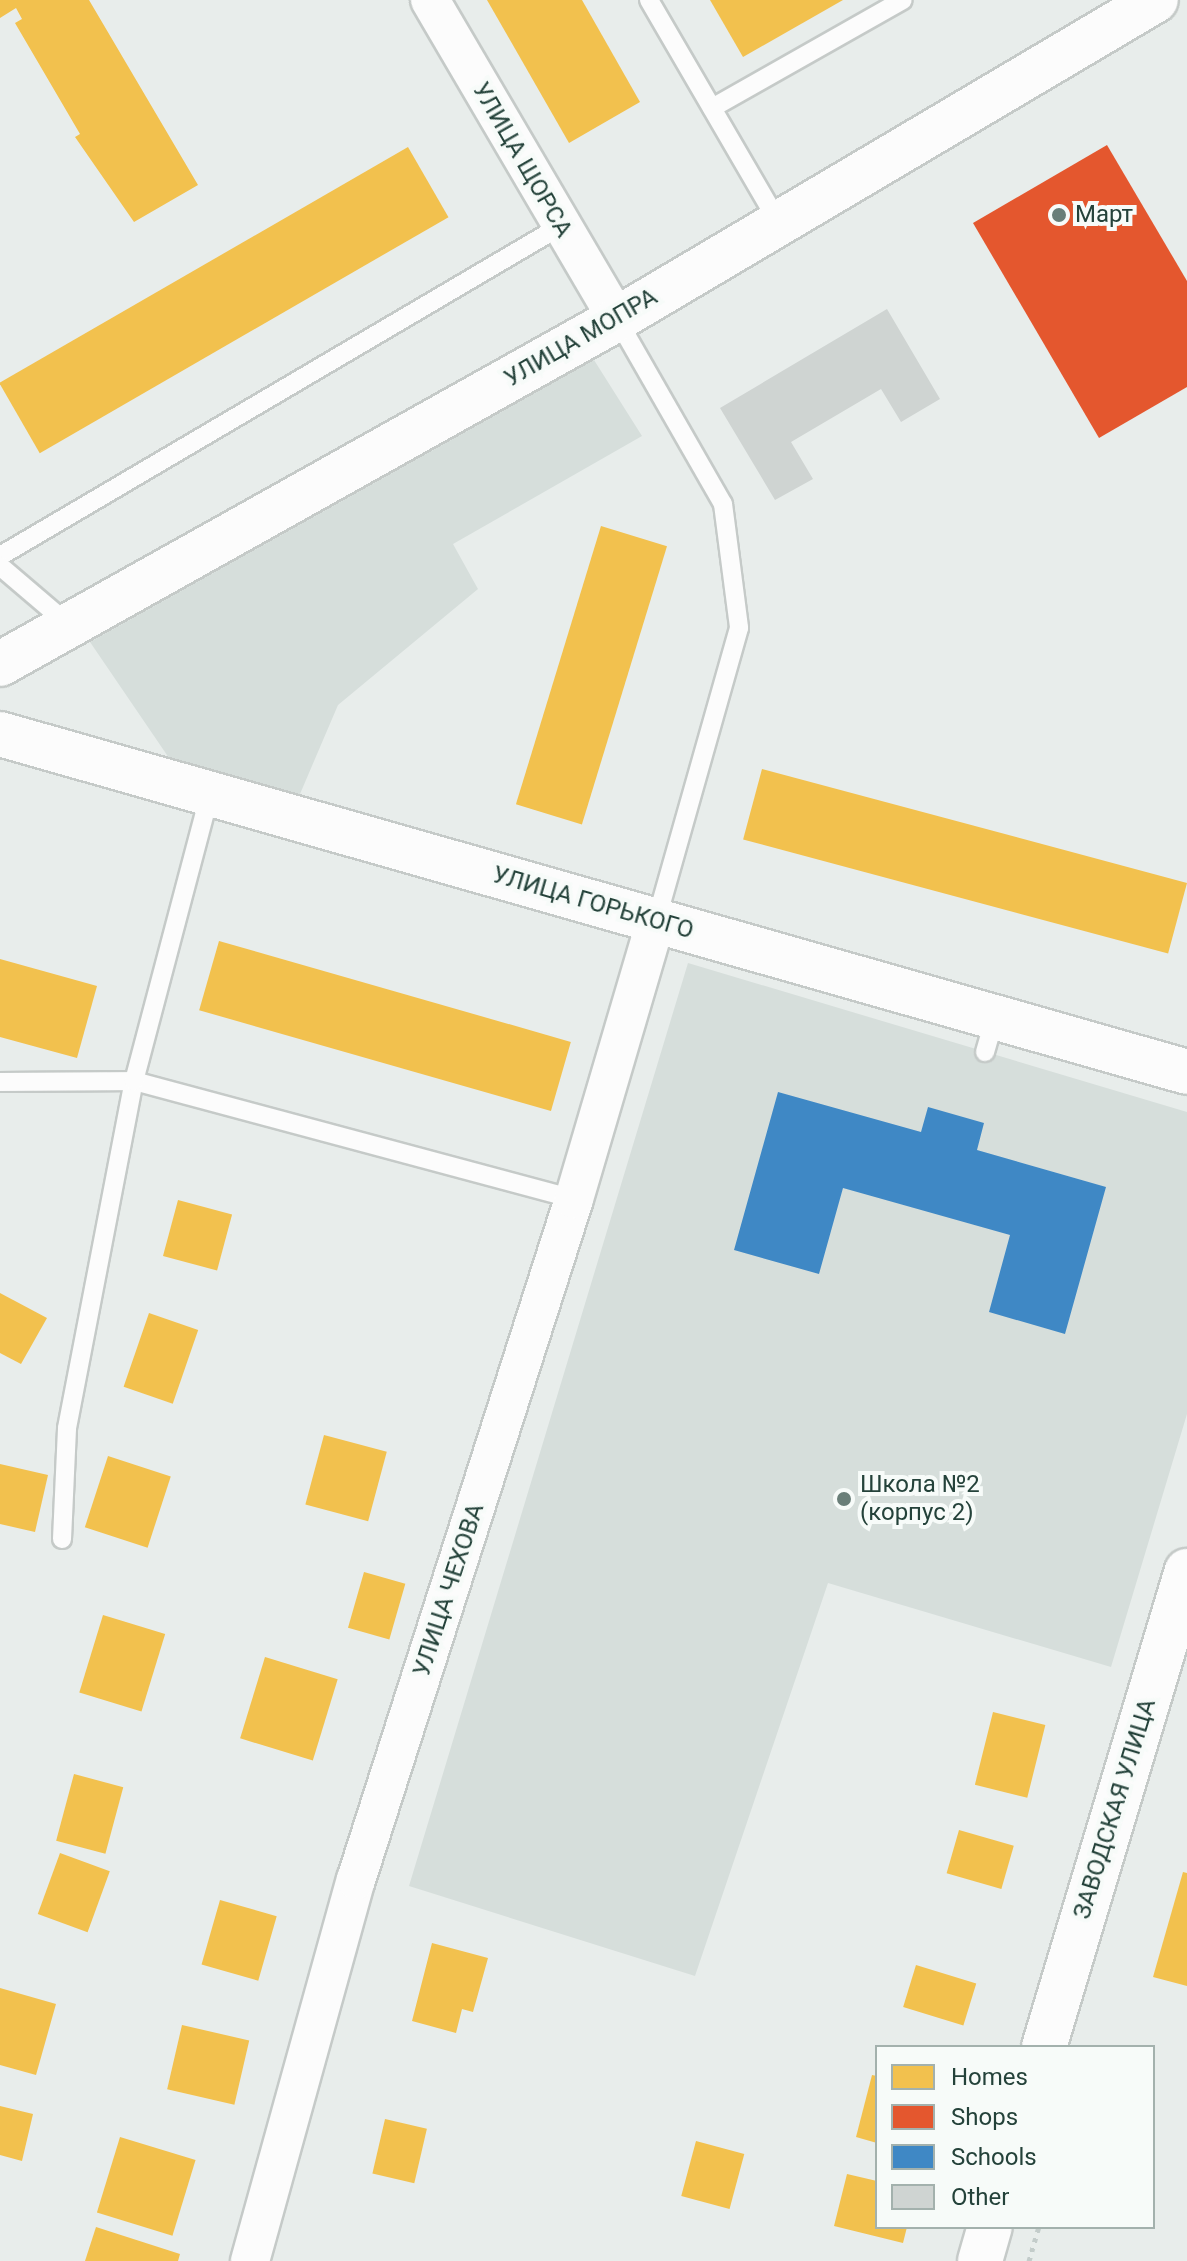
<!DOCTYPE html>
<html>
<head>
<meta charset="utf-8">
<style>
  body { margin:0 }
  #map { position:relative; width:1187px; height:2261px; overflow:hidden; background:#e8edeb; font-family:Roboto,sans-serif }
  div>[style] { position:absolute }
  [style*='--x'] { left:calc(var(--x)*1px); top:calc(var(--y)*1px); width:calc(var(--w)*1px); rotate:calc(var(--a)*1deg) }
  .built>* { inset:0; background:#d6dedb }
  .homes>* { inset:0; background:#f2c14e; transform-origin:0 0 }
  .shops>* { inset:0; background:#e4572e }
  .schools>* { inset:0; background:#3f88c5 }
  .building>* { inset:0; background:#cfd4d2 }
  .path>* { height:5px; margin-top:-2.5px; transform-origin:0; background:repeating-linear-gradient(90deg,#c3ccca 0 4px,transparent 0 10px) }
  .roads { filter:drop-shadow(2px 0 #c5cac8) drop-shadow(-2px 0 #c5cac8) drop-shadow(0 2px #c5cac8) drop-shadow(0 -2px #c5cac8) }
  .service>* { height:18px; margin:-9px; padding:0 9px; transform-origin:9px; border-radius:9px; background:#fcfcfc }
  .minor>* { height:38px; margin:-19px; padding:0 19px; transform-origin:19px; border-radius:19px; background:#fcfcfc }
  .tertiary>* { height:44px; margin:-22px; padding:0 22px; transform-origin:22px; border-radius:22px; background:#fcfcfc }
  .dots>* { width:22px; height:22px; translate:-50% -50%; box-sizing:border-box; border:4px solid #f7fbf9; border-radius:50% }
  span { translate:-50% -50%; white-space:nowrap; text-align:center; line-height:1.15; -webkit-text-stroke:8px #f7fbf9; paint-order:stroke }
  .street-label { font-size:24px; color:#24423a }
  .poi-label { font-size:24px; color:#24423a }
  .left { translate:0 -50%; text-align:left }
  .legend { position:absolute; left:875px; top:2045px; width:280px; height:184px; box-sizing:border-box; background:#f7fbf9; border:2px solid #a3b1ad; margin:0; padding:10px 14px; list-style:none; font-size:24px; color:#24423a }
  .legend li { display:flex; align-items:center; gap:16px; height:40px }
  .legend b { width:40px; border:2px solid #a3b1ad }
</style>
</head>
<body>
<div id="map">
  <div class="built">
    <div style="clip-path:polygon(594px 360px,642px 436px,453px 544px,478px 589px,338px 705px,297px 801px,169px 758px,90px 642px)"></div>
    <div style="clip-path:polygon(688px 963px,1187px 1112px,1187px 1414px,1111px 1667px,828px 1583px,695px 1976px,409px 1886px)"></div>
  </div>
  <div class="homes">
    <div style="clip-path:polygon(0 0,89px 0,198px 185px,134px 222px,75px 137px,80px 134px,15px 23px,22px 19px,16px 8px,0 18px)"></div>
    <div style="clip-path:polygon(487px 0,582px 0,640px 102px,569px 143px)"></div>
    <div style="clip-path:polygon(710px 0,843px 0,743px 57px)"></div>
    <div style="left:408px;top:147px;width:81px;height:472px;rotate:60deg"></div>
    <div style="left:601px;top:526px;width:69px;height:291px;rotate:17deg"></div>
    <div style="left:762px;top:769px;width:440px;height:73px;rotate:15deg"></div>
    <div style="left:219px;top:941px;width:366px;height:72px;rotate:16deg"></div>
    <div style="clip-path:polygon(0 959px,97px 986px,77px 1058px,0 1037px)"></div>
    <div style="left:178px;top:1200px;width:56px;height:58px;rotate:15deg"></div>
    <div style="clip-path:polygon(0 1293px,47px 1318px,21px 1364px,0 1353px)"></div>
    <div style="left:149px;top:1313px;width:52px;height:78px;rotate:19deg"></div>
    <div style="left:324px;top:1435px;width:65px;height:72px;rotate:15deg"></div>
    <div style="left:108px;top:1456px;width:66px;height:75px;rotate:18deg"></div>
    <div style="clip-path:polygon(0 1464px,48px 1475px,35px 1532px,0 1524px)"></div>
    <div style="left:364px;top:1572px;width:43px;height:58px;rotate:16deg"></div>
    <div style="left:103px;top:1615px;width:65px;height:81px;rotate:17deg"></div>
    <div style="left:265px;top:1657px;width:76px;height:85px;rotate:17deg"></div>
    <div style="left:993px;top:1712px;width:54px;height:75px;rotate:14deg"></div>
    <div style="left:74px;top:1774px;width:51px;height:69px;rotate:15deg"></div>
    <div style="left:959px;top:1830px;width:57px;height:45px;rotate:16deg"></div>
    <div style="left:60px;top:1853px;width:53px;height:65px;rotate:20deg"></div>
    <div style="clip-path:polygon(1183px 1872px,1187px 1873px,1187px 1986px,1153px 1977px)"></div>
    <div style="left:220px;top:1900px;width:59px;height:67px;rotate:16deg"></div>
    <div style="clip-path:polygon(432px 1943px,488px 1958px,473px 2012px,462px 2009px,456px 2033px,412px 2021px)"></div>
    <div style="left:916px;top:1965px;width:63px;height:44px;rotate:17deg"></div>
    <div style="clip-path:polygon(0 1988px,56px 2004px,36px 2075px,0 2065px)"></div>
    <div style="left:182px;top:2025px;width:69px;height:66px;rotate:13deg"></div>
    <div style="clip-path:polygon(872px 2075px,877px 2076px,877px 2143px,856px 2137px)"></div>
    <div style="clip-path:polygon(0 2106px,33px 2114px,22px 2161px,0 2155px)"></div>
    <div style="left:385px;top:2119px;width:43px;height:56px;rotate:13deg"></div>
    <div style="left:120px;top:2137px;width:79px;height:79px;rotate:17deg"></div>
    <div style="left:696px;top:2141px;width:50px;height:57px;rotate:15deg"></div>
    <div style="clip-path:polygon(847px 2174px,877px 2181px,877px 2227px,907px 2227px,903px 2243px,834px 2226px)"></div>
    <div style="clip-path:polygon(96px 2227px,180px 2254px,178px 2261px,85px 2261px)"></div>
  </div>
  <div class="shops">
    <div style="clip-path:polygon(1107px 145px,1187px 281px,1187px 387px,1099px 438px,973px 223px)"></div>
  </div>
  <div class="schools">
    <div style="clip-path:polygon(778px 1092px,921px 1132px,928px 1107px,984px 1123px,977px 1150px,1106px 1187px,1065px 1334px,989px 1312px,1010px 1235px,843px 1188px,819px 1274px,734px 1250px)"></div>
  </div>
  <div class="building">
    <div style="clip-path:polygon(887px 309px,940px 399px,901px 422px,881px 389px,791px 442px,813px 479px,775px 500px,720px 408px)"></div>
  </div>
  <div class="path">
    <div style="--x:1029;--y:2261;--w:35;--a:-74"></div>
  </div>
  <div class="roads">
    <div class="service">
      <div style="--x:649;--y:0;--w:257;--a:59.8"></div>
      <div style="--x:712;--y:108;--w:219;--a:-29.5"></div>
      <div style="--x:617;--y:319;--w:213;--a:60.2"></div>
      <div style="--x:723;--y:504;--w:125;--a:82.6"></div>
      <div style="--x:739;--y:628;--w:305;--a:105.8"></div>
      <div style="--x:0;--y:556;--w:649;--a:-30.48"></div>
      <div style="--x:0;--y:566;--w:89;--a:40.5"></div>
      <div style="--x:985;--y:1052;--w:35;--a:-74"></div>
      <div style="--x:0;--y:1082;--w:134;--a:-0.4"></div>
      <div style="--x:134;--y:1081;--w:456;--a:15"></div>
      <div style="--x:62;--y:1539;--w:111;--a:-87.4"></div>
      <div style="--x:67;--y:1428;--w:353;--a:-79.1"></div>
      <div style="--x:134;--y:1081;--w:297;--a:-75.2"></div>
    </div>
    <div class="minor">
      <div style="--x:430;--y:0;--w:370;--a:59.6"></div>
      <div style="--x:250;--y:2261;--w:395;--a:-74.5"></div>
      <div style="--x:356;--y:1880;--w:715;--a:-72.25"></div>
      <div style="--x:574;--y:1199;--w:290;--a:-73.6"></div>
    </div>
    <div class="tertiary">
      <div style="--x:0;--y:664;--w:707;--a:-29.21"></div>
      <div style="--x:617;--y:319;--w:626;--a:-30.62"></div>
      <div style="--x:0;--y:734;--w:1234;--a:15.89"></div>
      <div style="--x:1044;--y:2047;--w:497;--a:-73.3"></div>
      <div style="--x:980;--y:2261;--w:35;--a:-74"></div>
    </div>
  </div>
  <div class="dots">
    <div style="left:1059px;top:215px;background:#697e78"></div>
    <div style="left:844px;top:1499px;background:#697e78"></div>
  </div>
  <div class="street-label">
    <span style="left:522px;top:160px;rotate:60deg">УЛИЦА ЩОРСА</span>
    <span style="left:581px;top:338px;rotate:-30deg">УЛИЦА МОПРА</span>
    <span style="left:593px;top:903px;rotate:16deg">УЛИЦА ГОРЬКОГО</span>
    <span style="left:449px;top:1590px;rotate:-72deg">УЛИЦА ЧЕХОВА</span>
    <span style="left:1115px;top:1809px;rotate:-73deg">ЗАВОДСКАЯ УЛИЦА</span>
  </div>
  <div class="poi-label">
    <span class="left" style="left:1075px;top:215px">Март</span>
    <span class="left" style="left:860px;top:1499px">Школа №2<br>(корпус 2)</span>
  </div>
  <ul class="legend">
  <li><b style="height:22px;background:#f2c14e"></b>Homes</li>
  <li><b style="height:22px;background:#e4572e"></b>Shops</li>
  <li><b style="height:22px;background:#3f88c5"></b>Schools</li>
  <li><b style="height:22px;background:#cfd4d2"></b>Other</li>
  </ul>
</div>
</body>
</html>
